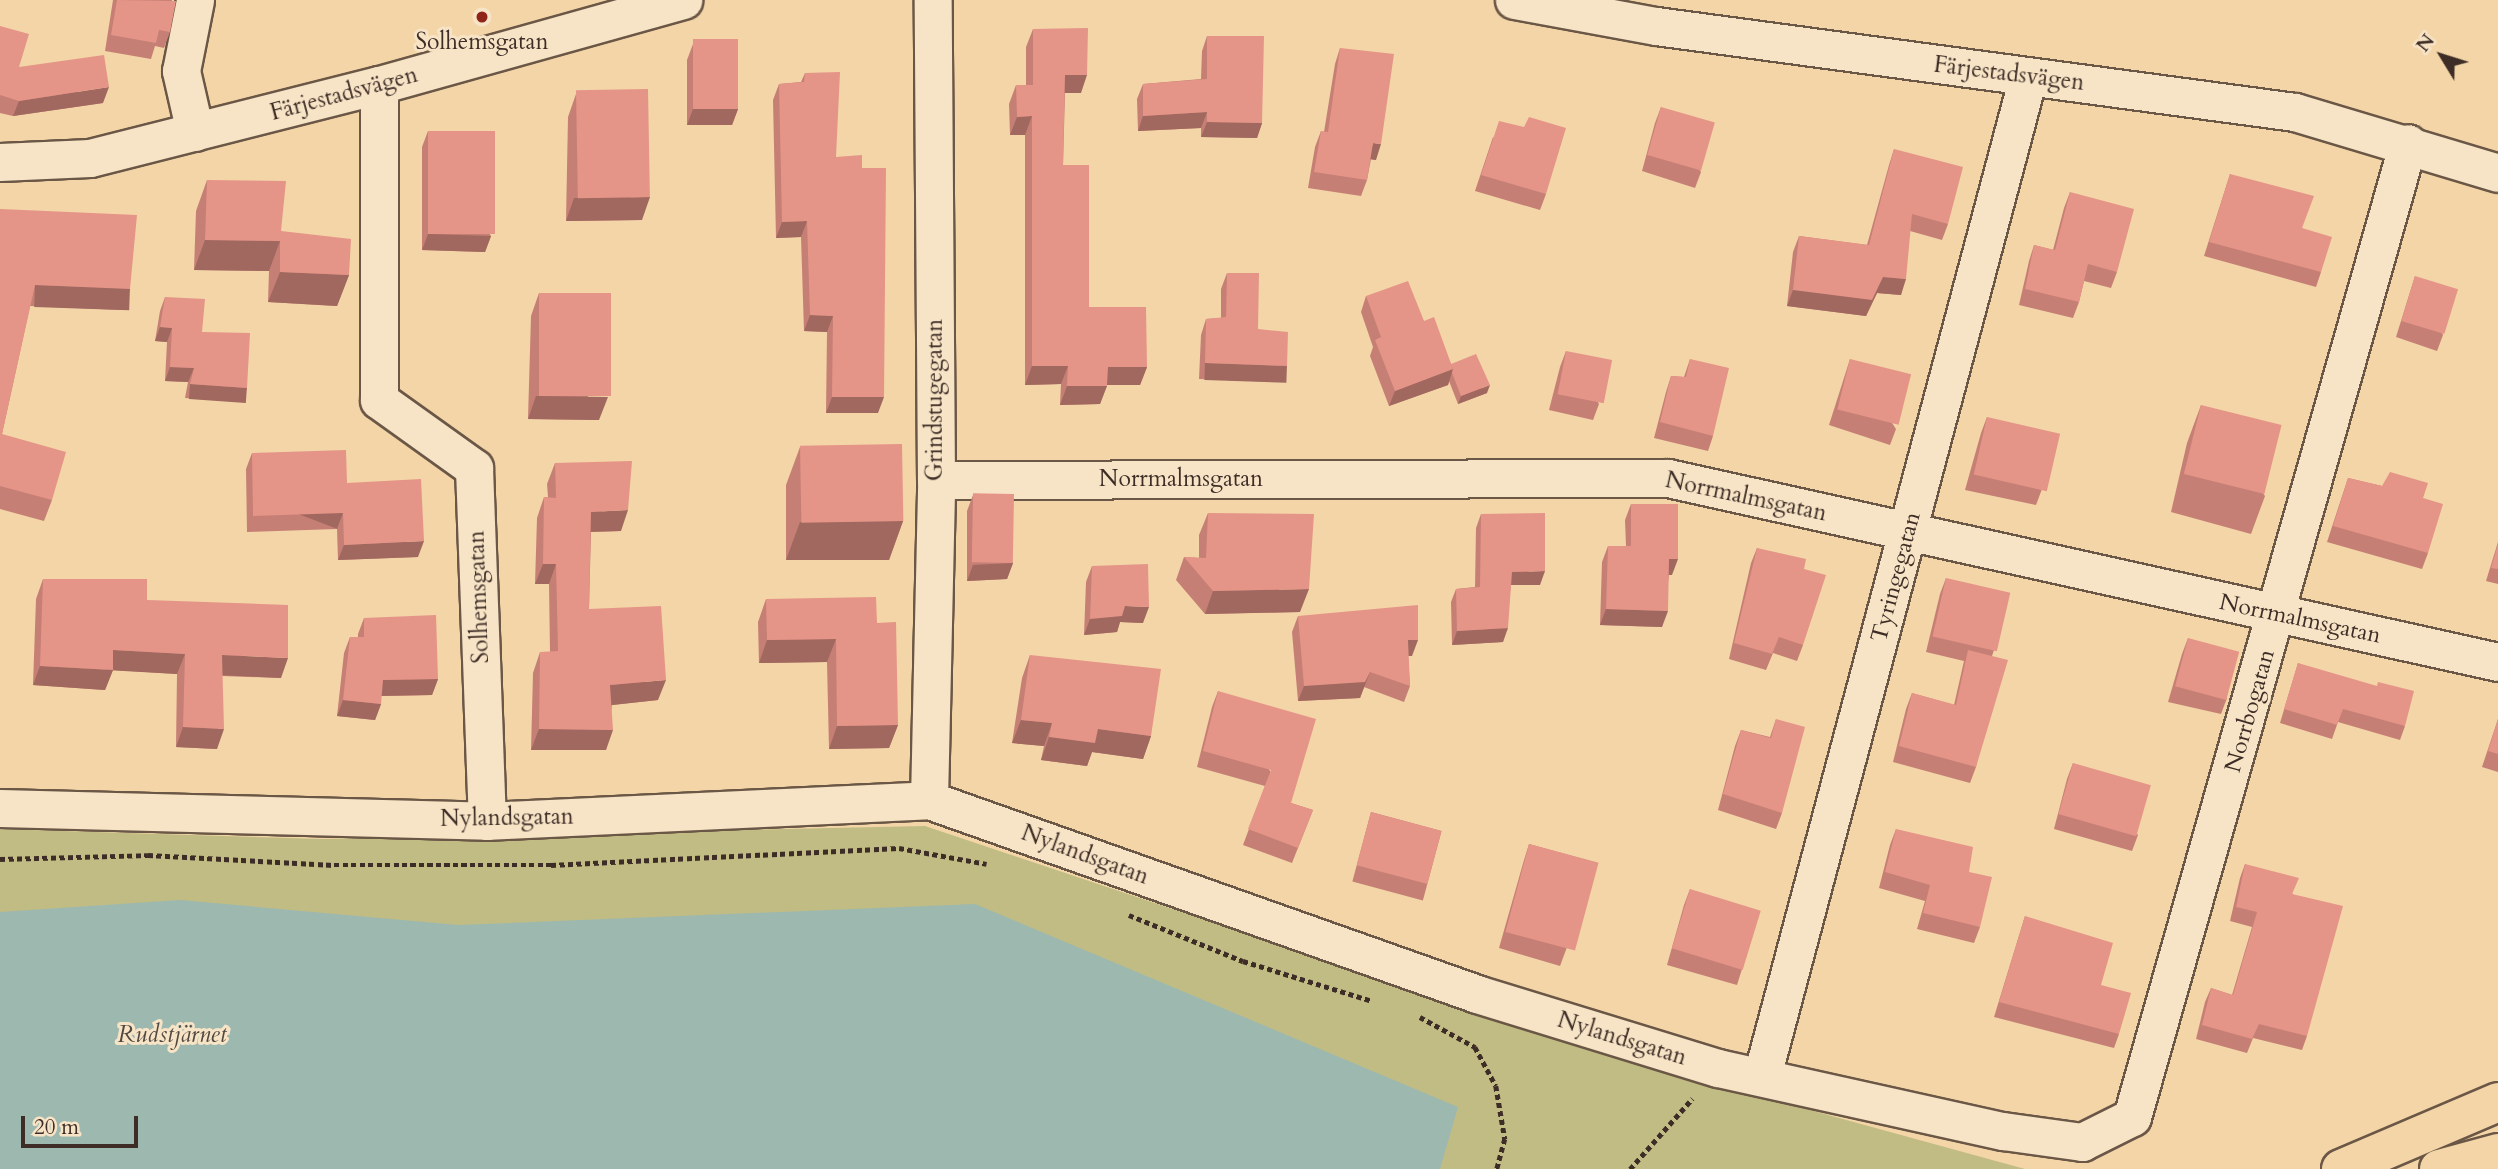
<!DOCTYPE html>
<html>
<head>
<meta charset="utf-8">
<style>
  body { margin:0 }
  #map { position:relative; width:2498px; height:1169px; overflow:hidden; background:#f3d5a7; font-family:Cardo,serif }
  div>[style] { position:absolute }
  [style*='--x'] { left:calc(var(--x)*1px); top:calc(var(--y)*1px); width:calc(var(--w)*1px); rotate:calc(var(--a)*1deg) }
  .green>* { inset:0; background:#c0bc84 }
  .water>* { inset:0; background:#9db8af }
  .path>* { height:4.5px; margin-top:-2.25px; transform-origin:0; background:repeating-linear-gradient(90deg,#3e2d26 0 5px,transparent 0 8.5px) }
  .roads { filter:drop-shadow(2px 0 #6b5746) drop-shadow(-2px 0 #6b5746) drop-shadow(0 2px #6b5746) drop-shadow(0 -2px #6b5746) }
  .minor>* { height:37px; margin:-18.5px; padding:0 18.5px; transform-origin:18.5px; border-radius:18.5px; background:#f7e4c6 }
  .motorway>* { height:38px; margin:-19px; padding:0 19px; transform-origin:19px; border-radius:19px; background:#f3d5a7 }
  .wall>* { inset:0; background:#c57f75; transform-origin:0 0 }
  .shaded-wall>* { inset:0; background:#a0685f; transform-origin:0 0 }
  .building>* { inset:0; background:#e59488; transform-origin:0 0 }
  .dots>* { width:19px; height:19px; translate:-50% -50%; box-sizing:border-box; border:4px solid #f7e4c6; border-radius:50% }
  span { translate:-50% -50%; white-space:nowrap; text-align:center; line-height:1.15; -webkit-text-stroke:6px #f7e4c6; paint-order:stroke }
  .poi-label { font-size:23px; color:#3e2d26 }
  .street-label { font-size:23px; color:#3e2d26 }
  .water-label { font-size:24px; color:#514941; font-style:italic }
  .north { position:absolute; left:2407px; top:21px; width:70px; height:70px; -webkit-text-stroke:5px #f7e4c6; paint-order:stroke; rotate:308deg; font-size:19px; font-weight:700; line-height:28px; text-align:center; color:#3e2d26 }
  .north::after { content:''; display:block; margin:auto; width:24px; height:32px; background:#3e2d26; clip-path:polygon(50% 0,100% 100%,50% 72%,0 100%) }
  .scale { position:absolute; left:21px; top:1116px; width:117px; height:32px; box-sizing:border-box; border:4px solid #3e2d26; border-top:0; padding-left:9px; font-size:21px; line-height:24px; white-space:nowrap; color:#3e2d26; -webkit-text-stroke:5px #f7e4c6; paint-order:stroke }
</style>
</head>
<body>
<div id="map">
  <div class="green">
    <div style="clip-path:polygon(925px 826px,1602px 1053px,2025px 1169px,0 1169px,0 829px,322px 839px)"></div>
  </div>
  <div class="water">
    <div style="clip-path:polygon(180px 900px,458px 925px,975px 904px,1458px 1107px,1440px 1169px,0 1169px,0 912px)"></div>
  </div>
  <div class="path">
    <div style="--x:0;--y:859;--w:148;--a:-1.5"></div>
    <div style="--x:148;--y:855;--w:186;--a:3.1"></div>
    <div style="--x:334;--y:865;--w:217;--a:0"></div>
    <div style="--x:551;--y:865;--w:348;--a:-2.8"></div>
    <div style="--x:899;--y:848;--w:89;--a:10.3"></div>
    <div style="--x:1129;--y:915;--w:123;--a:22"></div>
    <div style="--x:1243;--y:961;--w:135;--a:17.2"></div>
    <div style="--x:1420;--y:1017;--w:63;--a:28.6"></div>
    <div style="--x:1475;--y:1047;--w:44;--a:61.7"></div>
    <div style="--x:1496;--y:1086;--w:54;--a:80.4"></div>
    <div style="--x:1505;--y:1139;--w:31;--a:105"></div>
    <div style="--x:1630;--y:1169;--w:94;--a:-48.5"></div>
  </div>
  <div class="roads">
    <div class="minor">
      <div style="--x:1514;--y:0;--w:144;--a:10.4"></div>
      <div style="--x:1656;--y:26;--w:645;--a:7.67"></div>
      <div style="--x:2295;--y:112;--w:212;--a:16.7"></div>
      <div style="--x:379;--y:85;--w:315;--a:90"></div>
      <div style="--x:379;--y:400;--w:117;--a:35.6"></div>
      <div style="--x:474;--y:468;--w:353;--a:87.9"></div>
      <div style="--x:195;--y:132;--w:63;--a:-102.9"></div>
      <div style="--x:181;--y:71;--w:72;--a:-78.8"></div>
      <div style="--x:0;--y:162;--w:90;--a:-2.5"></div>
      <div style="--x:90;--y:158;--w:298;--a:-14.2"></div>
      <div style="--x:379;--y:85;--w:316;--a:-15.6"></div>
      <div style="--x:936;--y:480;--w:732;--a:-0.16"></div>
      <div style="--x:1668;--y:478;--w:850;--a:12.5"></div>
      <div style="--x:929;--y:800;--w:320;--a:-88.7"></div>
      <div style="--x:936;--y:480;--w:480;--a:-90.4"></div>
      <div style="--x:0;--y:808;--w:487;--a:1.5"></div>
      <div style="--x:487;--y:821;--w:442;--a:-2.7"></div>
      <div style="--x:929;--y:800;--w:581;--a:19.49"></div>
      <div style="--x:1477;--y:994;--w:252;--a:17.1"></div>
      <div style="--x:1718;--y:1068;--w:292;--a:12.5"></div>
      <div style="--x:2003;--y:1131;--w:80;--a:7.9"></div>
      <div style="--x:2082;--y:1142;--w:56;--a:-26.6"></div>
      <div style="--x:2132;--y:1117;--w:1012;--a:-74.18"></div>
      <div style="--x:1762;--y:1076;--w:1034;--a:-75.09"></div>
    </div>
    <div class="motorway">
      <div style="--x:2341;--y:1169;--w:171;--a:-23.1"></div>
      <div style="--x:2439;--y:1169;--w:61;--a:-15.2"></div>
    </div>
  </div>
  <div class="wall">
    <div style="clip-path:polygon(113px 0,172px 0,170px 32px,164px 48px,155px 46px,151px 59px,105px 51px)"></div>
    <div style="clip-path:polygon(0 26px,19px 67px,103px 103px,13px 116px,0 113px)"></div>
    <div style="clip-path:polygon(1033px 29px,1081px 93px,1065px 93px,1063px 165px,1089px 307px,1147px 367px,1140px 385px,1107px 385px,1100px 404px,1060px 405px,1061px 384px,1025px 385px,1025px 135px,1010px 135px,1009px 104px,1016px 85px,1026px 85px,1026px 47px)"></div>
    <div style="clip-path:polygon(1207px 36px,1262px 123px,1257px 138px,1201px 137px,1201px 128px,1138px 131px,1137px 99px,1143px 84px,1201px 79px,1202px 51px)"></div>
    <div style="clip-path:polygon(693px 44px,738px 109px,732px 125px,687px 125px,687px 60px)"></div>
    <div style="clip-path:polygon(1340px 48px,1376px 160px,1371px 159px,1367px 180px,1361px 196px,1308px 188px,1315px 147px,1321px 131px,1324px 132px,1335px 64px)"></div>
    <div style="clip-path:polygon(805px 73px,836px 157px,862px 168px,878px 413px,826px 413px,827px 332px,804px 331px,801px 237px,776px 238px,773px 100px,779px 84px,801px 82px)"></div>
    <div style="clip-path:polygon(576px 94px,642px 220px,566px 221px,568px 117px)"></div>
    <div style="clip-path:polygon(1661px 107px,1701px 172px,1695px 188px,1642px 171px,1655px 123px)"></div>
    <div style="clip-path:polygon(428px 131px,491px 236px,485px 252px,422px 250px,422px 147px)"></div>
    <div style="clip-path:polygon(1493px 137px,1546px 194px,1540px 210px,1475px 191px)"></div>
    <div style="clip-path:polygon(1894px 149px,1948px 224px,1942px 240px,1910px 231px,1901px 295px,1877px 293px,1866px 316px,1787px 306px,1793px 252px,1799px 236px,1867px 245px,1889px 165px)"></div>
    <div style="clip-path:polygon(2230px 174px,2302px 228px,2321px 272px,2316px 287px,2204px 256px)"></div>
    <div style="clip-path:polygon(207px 180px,281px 231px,349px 275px,337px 306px,268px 302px,269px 271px,194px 270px,196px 211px)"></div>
    <div style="clip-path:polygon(2070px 192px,2117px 272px,2111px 288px,2084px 281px,2079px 302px,2073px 318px,2019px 305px,2029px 261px,2034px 245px,2053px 250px,2064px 208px)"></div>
    <div style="clip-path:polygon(0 209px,130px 289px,122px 310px,30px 306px,2px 434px,52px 500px,44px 521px,0 509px)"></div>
    <div style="clip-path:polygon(1227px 273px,1258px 329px,1287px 366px,1281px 382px,1199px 379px,1201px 335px,1206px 319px,1221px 318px,1221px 289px)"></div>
    <div style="clip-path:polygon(2415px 276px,2443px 335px,2437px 351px,2396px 337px)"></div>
    <div style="clip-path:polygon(539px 293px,599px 420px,528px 419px,531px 316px)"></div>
    <div style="clip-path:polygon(1366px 296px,1424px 321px,1451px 364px,1487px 393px,1458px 404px,1449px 381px,1448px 385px,1389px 406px,1370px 356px,1373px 347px,1361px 312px)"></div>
    <div style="clip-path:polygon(165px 297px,202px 332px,247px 388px,242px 402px,185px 398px,188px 382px,165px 381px,167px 342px,155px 341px,160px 311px)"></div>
    <div style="clip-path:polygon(1566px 351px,1599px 404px,1593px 420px,1549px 410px,1560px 367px)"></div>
    <div style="clip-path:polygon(1690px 359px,1713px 436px,1708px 451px,1654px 438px,1666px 392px,1671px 376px,1684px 377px)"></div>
    <div style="clip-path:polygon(1850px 359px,1896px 429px,1890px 445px,1829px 425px)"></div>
    <div style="clip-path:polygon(2201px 405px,2265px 496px,2251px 534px,2171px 512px,2187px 443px)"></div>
    <div style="clip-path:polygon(1987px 417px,2042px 489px,2036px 505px,1965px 490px,1981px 433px)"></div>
    <div style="clip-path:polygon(800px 447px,903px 521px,889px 560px,786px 560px,786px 485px)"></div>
    <div style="clip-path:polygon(252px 453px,347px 483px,418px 557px,338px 560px,337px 529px,247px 532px,246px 469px)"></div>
    <div style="clip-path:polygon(555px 463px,621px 531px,591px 532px,589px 609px,658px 700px,612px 705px,606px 750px,531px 750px,533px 673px,540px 652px,550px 652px,549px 584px,535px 584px,537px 518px,544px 497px,548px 497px,547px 484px)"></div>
    <div style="clip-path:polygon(2348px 478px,2382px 486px,2423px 498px,2428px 553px,2422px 569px,2327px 542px)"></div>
    <div style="clip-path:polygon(973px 495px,1013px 563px,1007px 579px,967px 581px,967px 511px)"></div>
    <div style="clip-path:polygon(1631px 504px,1672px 575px,1669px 575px,1662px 627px,1600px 625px,1602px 562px,1608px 546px,1626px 546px,1625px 520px)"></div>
    <div style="clip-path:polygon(1208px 513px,1300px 612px,1205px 614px,1176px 580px,1184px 557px,1199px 558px,1199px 535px)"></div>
    <div style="clip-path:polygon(1481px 514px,1540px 585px,1511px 585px,1503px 642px,1452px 645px,1451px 602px,1456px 589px,1475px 587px,1476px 528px)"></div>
    <div style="clip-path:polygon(2498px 542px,2498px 584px,2486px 581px)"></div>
    <div style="clip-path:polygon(1757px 548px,1804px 569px,1803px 645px,1797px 661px,1773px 653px,1766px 670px,1729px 659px,1751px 563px)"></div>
    <div style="clip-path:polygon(1092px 566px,1143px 623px,1120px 622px,1117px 632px,1084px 635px,1086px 582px)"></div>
    <div style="clip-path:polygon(1946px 578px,1994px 650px,1992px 656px,1976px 767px,1970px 783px,1893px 762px,1906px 709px,1912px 693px,1954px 705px,1964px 661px,1926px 652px,1940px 594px)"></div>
    <div style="clip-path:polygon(43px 579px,147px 600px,281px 678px,222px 676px,217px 749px,176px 747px,177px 674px,113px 670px,105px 690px,33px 685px,36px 599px)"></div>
    <div style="clip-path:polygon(766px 599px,877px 623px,898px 725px,889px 748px,829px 749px,827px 662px,759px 663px,758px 622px)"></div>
    <div style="clip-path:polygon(1298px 616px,1412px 656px,1408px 656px,1410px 686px,1404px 702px,1364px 687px,1360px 698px,1298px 701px,1292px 632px)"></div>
    <div style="clip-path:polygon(364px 618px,438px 679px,432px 695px,381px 696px,381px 704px,375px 720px,337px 716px,344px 653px,350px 637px,358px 637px,358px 634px)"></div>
    <div style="clip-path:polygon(2188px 638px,2227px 698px,2221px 714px,2168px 702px,2182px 654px)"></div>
    <div style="clip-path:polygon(1030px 655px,1151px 736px,1143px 759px,1092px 752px,1087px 766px,1041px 760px,1044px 746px,1012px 743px,1022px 678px)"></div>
    <div style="clip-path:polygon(2298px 663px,2405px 726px,2400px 740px,2338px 722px,2332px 739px,2280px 723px)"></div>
    <div style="clip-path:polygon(1218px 691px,1291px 803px,1313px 810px,1292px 863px,1243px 845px,1265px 786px,1197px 767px,1212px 707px)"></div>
    <div style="clip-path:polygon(1776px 719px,1782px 813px,1776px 829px,1718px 810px,1735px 746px,1741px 730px,1770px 737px)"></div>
    <div style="clip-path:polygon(2498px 719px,2498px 772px,2482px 767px)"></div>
    <div style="clip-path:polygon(2073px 763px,2138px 835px,2132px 851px,2054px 829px,2067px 779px)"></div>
    <div style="left:1371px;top:812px;width:73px;height:72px;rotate:15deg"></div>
    <div style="clip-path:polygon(1896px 829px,1980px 927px,1974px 943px,1917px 929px,1925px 901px,1879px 888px,1890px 845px)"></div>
    <div style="clip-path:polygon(1529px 844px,1598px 863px,1560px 966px,1499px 948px,1524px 860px)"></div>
    <div style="clip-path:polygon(2245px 864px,2293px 894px,2307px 1036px,2302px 1050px,2253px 1038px,2247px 1053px,2196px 1039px,2205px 1002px,2211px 988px,2232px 995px,2252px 927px,2230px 921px,2240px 878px)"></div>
    <div style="clip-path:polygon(1690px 889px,1742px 969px,1737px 985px,1667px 965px,1684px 905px)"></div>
    <div style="clip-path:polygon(2025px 916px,2101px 985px,2119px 1034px,2114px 1048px,1994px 1017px)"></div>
  </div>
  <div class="shaded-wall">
    <div style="clip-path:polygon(1065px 75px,1087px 75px,1081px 93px,1058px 93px)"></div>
    <div style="clip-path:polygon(109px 87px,103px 103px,13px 116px,19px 101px)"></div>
    <div style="clip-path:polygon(693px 109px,738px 109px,732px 125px,687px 125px)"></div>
    <div style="clip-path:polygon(1207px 112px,1201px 128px,1138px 131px,1143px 116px)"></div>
    <div style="clip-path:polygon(1032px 116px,1025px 135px,1010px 135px,1017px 117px)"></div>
    <div style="clip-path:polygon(1207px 122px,1262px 123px,1257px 138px,1201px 137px)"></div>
    <div style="clip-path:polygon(1373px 143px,1381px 144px,1376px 160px,1368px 159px)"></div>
    <div style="clip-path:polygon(650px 197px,642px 220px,566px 221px,574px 198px)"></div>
    <div style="clip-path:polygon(807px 221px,801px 237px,776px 238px,782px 222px)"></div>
    <div style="clip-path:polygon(428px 234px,491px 236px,485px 252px,422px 250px)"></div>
    <div style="clip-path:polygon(205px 240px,280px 241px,269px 271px,194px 270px)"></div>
    <div style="clip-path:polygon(280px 272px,349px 275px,337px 306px,268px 302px)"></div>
    <div style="clip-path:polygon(1883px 277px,1906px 279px,1901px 295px,1877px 293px,1866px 316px,1787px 306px,1793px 290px)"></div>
    <div style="left:35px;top:285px;width:95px;height:22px;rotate:2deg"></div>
    <div style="clip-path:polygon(810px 315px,833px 316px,827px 332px,804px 331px)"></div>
    <div style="clip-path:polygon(160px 327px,172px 328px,167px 342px,155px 341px)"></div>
    <div style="left:1205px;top:363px;width:82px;height:17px;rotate:2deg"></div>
    <div style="clip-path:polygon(1032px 366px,1068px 366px,1061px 384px,1025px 385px)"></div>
    <div style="clip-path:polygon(170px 367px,194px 368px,188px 382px,165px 381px)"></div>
    <div style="clip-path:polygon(1108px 367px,1147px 367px,1140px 385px,1101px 385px)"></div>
    <div style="clip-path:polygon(1453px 369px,1448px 385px,1389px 406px,1395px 391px)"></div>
    <div style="left:190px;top:384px;width:57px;height:15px;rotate:4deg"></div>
    <div style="clip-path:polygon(1490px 385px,1487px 393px,1458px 404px,1461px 396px)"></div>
    <div style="clip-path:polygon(1067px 386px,1107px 386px,1100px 404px,1060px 405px)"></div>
    <div style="clip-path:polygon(536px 396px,608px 397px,599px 420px,528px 419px)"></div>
    <div style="clip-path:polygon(832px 397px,884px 397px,878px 413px,826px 413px)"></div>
    <div style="clip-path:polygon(628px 510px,621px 531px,584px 532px,591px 512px)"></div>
    <div style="left:343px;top:513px;width:17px;height:90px;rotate:111deg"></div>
    <div style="clip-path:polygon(903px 521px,889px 560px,786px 560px,800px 522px)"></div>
    <div style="clip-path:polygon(424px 541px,418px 557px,338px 560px,344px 545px)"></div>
    <div style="clip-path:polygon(1669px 559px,1678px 559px,1672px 575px,1664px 575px)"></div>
    <div style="clip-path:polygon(1013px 563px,1007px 579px,967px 581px,973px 565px)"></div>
    <div style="clip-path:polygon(543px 564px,556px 564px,549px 584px,535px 584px)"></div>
    <div style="clip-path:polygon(1545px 571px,1540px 585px,1507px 585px,1512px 572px)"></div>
    <div style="clip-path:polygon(1309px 589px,1300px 612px,1205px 614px,1213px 591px)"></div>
    <div style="clip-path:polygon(1125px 606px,1149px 607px,1143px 623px,1120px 622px,1117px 632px,1084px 635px,1090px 619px)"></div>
    <div style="clip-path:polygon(1606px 609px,1668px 611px,1662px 627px,1600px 625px)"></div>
    <div style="clip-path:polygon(1508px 628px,1503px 642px,1452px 645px,1457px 631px)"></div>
    <div style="clip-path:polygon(836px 639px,827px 662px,759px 663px,767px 640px)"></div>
    <div style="clip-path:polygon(1408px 640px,1418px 640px,1412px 656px,1402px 656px)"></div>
    <div style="clip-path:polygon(113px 650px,185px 654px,177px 674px,106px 670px)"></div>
    <div style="clip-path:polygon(222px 655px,288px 658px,281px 678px,215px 675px)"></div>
    <div style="clip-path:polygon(40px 666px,113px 670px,105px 690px,33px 685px)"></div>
    <div style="clip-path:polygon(1370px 672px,1360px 698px,1298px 701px,1304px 686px)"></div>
    <div style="clip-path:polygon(438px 679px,432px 695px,377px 696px,383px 680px)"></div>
    <div style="clip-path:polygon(666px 680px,658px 700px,603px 706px,610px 685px)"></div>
    <div style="clip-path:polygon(343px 700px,381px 704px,375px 720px,337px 716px)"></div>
    <div style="clip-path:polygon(1021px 720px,1052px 723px,1044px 746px,1012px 743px)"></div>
    <div style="clip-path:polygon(898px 725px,889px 748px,829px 749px,837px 726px)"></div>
    <div style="clip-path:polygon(183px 727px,224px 729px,217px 749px,176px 747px)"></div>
    <div style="clip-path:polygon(539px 729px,613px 730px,606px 750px,531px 750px)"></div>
    <div style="clip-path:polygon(1098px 729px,1151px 736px,1143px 759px,1092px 752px,1087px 766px,1041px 760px,1049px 737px)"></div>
  </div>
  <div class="building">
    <div style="clip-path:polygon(117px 0,176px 1px,170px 32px,159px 30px,156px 43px,111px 35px)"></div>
    <div style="clip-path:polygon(0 26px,29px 34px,19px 67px,104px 55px,109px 87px,19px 101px,0 95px)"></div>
    <div style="clip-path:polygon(1088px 28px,1087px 75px,1065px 75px,1063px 165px,1089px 165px,1089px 307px,1146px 307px,1147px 367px,1108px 367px,1107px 386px,1067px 386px,1068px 366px,1032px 366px,1032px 116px,1017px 117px,1016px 85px,1033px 85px,1033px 29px)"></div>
    <div style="clip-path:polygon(1207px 36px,1264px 36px,1262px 123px,1207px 122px,1207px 112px,1143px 116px,1143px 84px,1207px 79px)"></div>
    <div style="left:738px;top:39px;width:70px;height:45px;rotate:90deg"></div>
    <div style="clip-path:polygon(1340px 48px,1394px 54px,1381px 144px,1373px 143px,1367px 180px,1314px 172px,1321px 131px,1328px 132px)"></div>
    <div style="clip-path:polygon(840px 72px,836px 157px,862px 155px,862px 168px,886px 168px,884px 397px,832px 397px,833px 316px,810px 315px,807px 221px,782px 222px,779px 84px,804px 82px,805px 73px)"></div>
    <div style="left:648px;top:89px;width:108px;height:72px;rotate:89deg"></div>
    <div style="left:1661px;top:107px;width:56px;height:50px;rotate:16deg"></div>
    <div style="clip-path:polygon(1529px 117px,1566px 128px,1546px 194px,1481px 175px,1499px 121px,1524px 127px)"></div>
    <div style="left:428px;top:131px;width:67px;height:103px"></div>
    <div style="clip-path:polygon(1894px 149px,1963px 167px,1948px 224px,1912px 214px,1906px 279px,1883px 277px,1872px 300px,1793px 290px,1799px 236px,1869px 245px)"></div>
    <div style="clip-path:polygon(2230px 174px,2314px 196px,2302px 228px,2332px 237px,2321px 272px,2209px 242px)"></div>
    <div style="clip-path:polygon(207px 180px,286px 181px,281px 231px,351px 239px,349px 275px,280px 272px,280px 241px,205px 240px)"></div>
    <div style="clip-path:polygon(2070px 192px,2134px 209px,2117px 272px,2088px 264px,2079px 302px,2025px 289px,2034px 245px,2055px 250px)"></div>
    <div style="clip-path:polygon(0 209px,137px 215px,130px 289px,35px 285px,2px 434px,66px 452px,52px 500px,0 486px)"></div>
    <div style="clip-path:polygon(1227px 273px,1259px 273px,1258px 329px,1288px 332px,1287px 366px,1205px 363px,1206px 319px,1226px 317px)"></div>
    <div style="left:2415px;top:276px;width:45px;height:47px;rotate:17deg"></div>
    <div style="clip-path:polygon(1408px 281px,1424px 321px,1434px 317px,1453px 369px,1395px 391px,1375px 340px,1381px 337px,1366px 296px)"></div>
    <div style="left:539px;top:293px;width:72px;height:103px"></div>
    <div style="clip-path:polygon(165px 297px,205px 299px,202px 332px,250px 333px,247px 388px,190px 384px,194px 368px,170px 367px,172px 328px,160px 327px)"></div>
    <div style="left:1566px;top:351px;width:47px;height:44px;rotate:11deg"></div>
    <div style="clip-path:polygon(1476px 354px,1490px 385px,1461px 396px,1452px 373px,1453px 369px,1451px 364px)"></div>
    <div style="clip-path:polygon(1690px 359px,1729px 368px,1713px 436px,1660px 422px,1671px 376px,1686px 377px)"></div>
    <div style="left:1850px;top:359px;width:63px;height:52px;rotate:14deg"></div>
    <div style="left:2201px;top:405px;width:83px;height:71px;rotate:14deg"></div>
    <div style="left:1987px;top:417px;width:75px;height:59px;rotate:13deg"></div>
    <div style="left:902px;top:444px;width:77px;height:102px;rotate:89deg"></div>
    <div style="clip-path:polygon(346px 450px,347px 483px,421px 479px,424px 541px,344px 545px,343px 513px,253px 516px,252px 453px)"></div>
    <div style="clip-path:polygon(632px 461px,628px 510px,591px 512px,589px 609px,661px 606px,666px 680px,610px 685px,613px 730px,539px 729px,540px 652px,558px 651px,556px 564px,543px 564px,544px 497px,556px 498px,555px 463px)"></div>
    <div style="clip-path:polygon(2390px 472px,2428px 483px,2423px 498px,2443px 504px,2428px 553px,2333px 526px,2348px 478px,2382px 486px)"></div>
    <div style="left:1014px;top:494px;width:69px;height:41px;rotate:91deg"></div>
    <div style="clip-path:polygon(1631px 504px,1678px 504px,1678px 559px,1669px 559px,1668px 611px,1606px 609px,1608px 546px,1631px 546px)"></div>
    <div style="clip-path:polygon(1208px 513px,1314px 514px,1309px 589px,1213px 591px,1184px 557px,1206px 558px)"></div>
    <div style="clip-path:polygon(1545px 513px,1545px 571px,1512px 572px,1508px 628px,1457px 631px,1456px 589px,1480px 587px,1481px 514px)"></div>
    <div style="clip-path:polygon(2498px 544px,2498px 569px,2491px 568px)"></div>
    <div style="clip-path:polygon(1757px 548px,1806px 559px,1804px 569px,1826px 575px,1803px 645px,1779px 637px,1772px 654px,1734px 643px)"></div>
    <div style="clip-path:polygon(1148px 564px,1149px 607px,1125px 606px,1122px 616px,1090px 619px,1092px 566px)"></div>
    <div style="left:1946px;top:578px;width:66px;height:60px;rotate:13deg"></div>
    <div style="clip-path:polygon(43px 579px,147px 579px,147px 600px,288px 605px,288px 658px,222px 655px,224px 729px,183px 727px,185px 654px,113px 650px,113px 670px,40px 666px)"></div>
    <div style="clip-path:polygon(876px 597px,877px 623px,896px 622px,898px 725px,837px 726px,836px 639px,767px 640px,766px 599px)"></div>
    <div style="clip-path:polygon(1418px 605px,1418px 640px,1408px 640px,1410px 686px,1370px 672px,1365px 682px,1304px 686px,1298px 616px)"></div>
    <div style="clip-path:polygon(436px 615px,438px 679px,383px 680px,381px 704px,343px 700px,350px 637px,364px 637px,364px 618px)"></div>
    <div style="left:2188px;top:638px;width:53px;height:50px;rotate:15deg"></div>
    <div style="clip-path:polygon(1968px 650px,2008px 660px,1976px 767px,1899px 746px,1912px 693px,1956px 705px)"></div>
    <div style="clip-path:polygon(1030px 655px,1161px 669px,1151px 736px,1098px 729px,1095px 743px,1049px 737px,1052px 723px,1021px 720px)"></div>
    <div style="clip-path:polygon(2298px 663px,2377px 686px,2378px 682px,2414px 691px,2405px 726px,2343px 709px,2337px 725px,2284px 709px)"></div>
    <div style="clip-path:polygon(1218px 691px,1316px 719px,1291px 803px,1313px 810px,1298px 848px,1248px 829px,1271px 770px,1203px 751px)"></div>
    <div style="clip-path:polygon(1776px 719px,1805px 727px,1782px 813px,1723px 794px,1741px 730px,1771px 738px)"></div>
    <div style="clip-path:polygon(2498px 719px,2498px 754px,2488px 751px)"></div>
    <div style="left:2073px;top:763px;width:81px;height:53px;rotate:16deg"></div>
    <div style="left:1371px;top:812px;width:73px;height:55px;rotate:15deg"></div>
    <div style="clip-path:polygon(1896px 829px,1973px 847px,1969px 872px,1992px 877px,1980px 927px,1923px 913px,1930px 885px,1885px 872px)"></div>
    <div style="left:1529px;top:844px;width:72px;height:91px;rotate:15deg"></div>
    <div style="clip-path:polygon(2245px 864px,2299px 878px,2292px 894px,2343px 906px,2307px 1036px,2259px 1024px,2252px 1039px,2202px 1025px,2211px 988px,2233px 995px,2257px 912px,2236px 907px)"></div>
    <div style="left:1690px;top:889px;width:74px;height:62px;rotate:17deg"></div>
    <div style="clip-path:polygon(2025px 916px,2113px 943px,2101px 985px,2131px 993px,2119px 1034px,1999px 1002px)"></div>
  </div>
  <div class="dots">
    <div style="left:482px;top:17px;background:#8f2418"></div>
  </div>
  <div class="poi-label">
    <span style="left:482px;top:42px">Solhemsgatan</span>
  </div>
  <div class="street-label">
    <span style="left:2009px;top:74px;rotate:7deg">Färjestadsvägen</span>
    <span style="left:344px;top:94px;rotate:-15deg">Färjestadsvägen</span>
    <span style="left:935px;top:400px;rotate:-90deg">Grindstugegatan</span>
    <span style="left:1181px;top:479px">Norrmalmsgatan</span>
    <span style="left:1746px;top:497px;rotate:12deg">Norrmalmsgatan</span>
    <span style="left:1896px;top:577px;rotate:-75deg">Tyringegatan</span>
    <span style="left:479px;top:597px;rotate:-92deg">Solhemsgatan</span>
    <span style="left:2300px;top:619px;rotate:12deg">Norrmalmsgatan</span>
    <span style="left:2250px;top:711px;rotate:-74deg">Norrbogatan</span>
    <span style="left:507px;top:818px;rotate:-1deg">Nylandsgatan</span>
    <span style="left:1085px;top:855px;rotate:20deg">Nylandsgatan</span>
    <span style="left:1622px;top:1039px;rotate:17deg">Nylandsgatan</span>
  </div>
  <div class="water-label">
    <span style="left:172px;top:1035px">Rudstjärnet</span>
  </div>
  <div class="north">N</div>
  <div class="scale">20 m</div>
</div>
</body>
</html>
